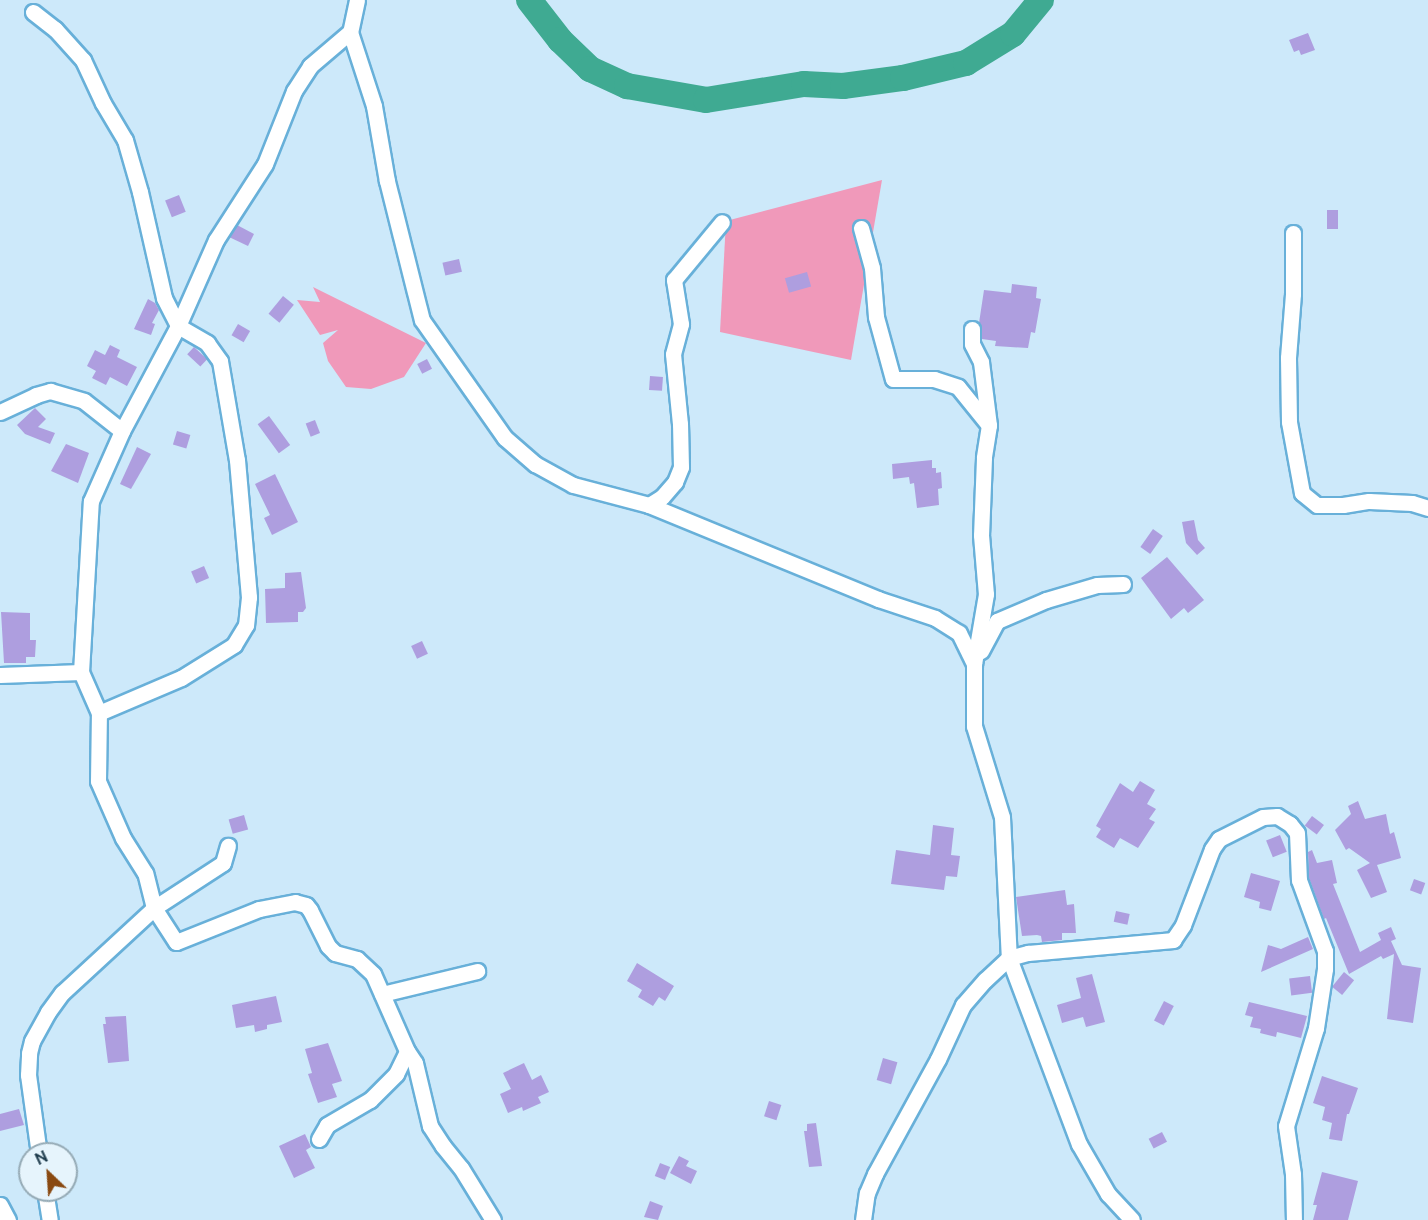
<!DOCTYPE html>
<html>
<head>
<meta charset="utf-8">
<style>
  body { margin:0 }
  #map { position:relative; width:1428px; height:1220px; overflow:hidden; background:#cde9fa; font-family:Ubuntu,sans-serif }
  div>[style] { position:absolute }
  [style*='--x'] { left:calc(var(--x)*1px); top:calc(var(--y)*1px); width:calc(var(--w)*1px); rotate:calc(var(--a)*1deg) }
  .green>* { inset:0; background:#f099ba }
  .river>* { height:26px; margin:-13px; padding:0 13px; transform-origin:13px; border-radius:13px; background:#3faa92 }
  .building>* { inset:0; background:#ae9edf; transform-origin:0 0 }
  .roads { filter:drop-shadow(2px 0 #68b0d9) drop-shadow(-2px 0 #68b0d9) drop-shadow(0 2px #68b0d9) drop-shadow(0 -2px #68b0d9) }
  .street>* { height:15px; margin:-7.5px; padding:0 7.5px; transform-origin:7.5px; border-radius:7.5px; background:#fff }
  span { translate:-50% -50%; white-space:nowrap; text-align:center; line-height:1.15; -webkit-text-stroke:4.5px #e6f4fc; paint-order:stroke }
  .north { position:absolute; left:18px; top:1142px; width:60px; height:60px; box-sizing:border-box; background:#e6f4fc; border:2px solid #95aab5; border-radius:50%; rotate:335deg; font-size:16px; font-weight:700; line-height:24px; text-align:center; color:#1c3a4b }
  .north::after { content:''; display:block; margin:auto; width:21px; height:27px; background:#894911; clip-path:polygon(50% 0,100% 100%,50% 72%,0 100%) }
</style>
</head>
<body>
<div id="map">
  <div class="green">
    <div style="clip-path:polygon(882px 180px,851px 360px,720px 332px,726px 221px)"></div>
    <div style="clip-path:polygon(313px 287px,426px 343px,404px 377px,371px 389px,346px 387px,328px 361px,323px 343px,338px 330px,320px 335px,297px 300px,320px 302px)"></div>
  </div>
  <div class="river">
    <div style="--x:529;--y:0;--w:51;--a:52.2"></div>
    <div style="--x:560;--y:40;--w:42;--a:44"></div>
    <div style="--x:590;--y:69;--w:41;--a:24.7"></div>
    <div style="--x:627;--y:86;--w:80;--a:10"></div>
    <div style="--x:706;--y:100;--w:99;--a:-9.3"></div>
    <div style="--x:804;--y:84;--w:39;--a:3"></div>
    <div style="--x:843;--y:86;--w:61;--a:-7.6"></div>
    <div style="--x:903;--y:78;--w:65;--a:-13.4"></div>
    <div style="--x:966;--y:63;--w:55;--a:-31.7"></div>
    <div style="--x:1013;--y:34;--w:44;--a:-50.5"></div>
  </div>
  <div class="building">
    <div style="clip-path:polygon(1308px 33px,1315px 50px,1301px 55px,1299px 50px,1294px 52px,1289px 40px)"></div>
    <div style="left:179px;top:195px;width:18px;height:15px;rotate:68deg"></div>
    <div style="left:1327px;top:210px;width:11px;height:19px"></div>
    <div style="clip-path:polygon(237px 225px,254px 234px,248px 246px,229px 237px)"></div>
    <div style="left:459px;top:259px;width:13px;height:17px;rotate:77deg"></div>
    <div style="left:807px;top:272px;width:15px;height:23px;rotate:74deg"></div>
    <div style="clip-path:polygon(1012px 284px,1037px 287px,1036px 298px,1041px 299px,1035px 333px,1031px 332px,1028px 348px,995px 346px,996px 341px,982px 339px,979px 323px,984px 290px,1011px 293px)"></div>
    <div style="left:283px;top:296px;width:14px;height:23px;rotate:39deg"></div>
    <div style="clip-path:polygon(148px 299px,155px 303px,159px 310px,152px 323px,155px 324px,151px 335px,134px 329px)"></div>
    <div style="left:238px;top:324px;width:14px;height:13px;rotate:30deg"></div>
    <div style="clip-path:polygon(110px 345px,120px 350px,117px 357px,137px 367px,127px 386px,110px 377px,106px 385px,92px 378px,96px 371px,87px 366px,95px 350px,105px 355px)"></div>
    <div style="left:194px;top:347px;width:18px;height:10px;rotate:43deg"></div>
    <div style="left:427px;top:359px;width:11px;height:11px;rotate:63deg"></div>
    <div style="left:650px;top:376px;width:13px;height:14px;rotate:4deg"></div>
    <div style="clip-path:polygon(35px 408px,46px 419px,38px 427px,55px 433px,50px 444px,25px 434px,17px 425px)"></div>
    <div style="left:269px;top:416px;width:36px;height:14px;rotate:54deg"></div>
    <div style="left:315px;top:420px;width:14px;height:10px;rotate:69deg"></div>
    <div style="left:177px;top:431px;width:14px;height:14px;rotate:17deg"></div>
    <div style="clip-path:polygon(66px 444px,89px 453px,78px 483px,51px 471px)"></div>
    <div style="clip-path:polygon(137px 447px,151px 454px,131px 489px,120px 484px)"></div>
    <div style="clip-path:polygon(932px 460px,932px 468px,936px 468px,936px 473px,941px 472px,942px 488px,938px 489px,939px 505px,917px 508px,914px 483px,910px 484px,909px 477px,893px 479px,892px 464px)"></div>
    <div style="clip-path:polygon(275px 474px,298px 522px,272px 535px,264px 518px,270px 515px,255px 484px)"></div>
    <div style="clip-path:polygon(1194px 520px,1198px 540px,1205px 548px,1197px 555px,1186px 543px,1182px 522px)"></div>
    <div style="left:1153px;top:529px;width:12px;height:22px;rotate:35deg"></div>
    <div style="clip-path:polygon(1167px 557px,1204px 600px,1188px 613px,1184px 608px,1171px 619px,1141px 578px)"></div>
    <div style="left:204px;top:566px;width:13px;height:14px;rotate:67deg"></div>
    <div style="clip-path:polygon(301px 572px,306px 608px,303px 612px,298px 612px,298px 622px,266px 623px,265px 589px,285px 588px,285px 573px)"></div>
    <div style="clip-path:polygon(1px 612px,30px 613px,30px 640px,36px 640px,35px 657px,26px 657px,26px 663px,4px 663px)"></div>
    <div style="left:422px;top:641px;width:14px;height:12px;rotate:65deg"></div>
    <div style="clip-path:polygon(1140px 781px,1155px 790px,1147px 804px,1156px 809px,1149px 819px,1155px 822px,1138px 848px,1120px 838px,1114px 848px,1096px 837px,1101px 829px,1096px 826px,1120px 783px,1133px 792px)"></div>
    <div style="clip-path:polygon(1358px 801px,1365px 819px,1386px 814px,1390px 834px,1394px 832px,1401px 858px,1377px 865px,1387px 892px,1371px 898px,1357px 870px,1370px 863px,1349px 848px,1346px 850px,1335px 830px,1351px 814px,1348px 806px)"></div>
    <div style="left:244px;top:815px;width:15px;height:16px;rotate:74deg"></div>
    <div style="left:1312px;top:816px;width:15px;height:12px;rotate:37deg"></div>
    <div style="clip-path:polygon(933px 825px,954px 828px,951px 855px,960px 856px,957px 877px,946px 876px,944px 890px,891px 884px,896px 850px,930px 855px)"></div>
    <div style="left:1280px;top:835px;width:18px;height:15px;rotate:68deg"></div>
    <div style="clip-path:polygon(1312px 850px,1317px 863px,1332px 860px,1337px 883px,1333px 884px,1360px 952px,1381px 940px,1378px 933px,1391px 927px,1396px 939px,1391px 941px,1402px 965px,1421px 968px,1413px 1023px,1387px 1019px,1394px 954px,1383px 959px,1381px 956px,1349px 974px,1326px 918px,1324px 919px,1309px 878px,1308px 852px)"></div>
    <div style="clip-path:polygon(1251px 873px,1280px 881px,1271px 911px,1259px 908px,1260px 902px,1244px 897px)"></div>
    <div style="left:1414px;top:879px;width:12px;height:12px;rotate:20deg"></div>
    <div style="clip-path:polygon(1065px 890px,1067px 905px,1074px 904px,1076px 933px,1062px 933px,1062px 940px,1042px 942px,1041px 936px,1037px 935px,1022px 936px,1016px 897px)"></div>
    <div style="left:1116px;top:911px;width:14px;height:11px;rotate:12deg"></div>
    <div style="clip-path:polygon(1308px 937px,1313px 949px,1261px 972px,1268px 945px,1281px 949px)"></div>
    <div style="clip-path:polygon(637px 963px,674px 986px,665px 1001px,659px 997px,653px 1006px,638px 997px,642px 990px,627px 981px)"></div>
    <div style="left:1344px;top:972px;width:13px;height:19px;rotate:39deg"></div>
    <div style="clip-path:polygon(1092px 974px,1105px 1022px,1086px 1027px,1083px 1017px,1062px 1023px,1057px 1005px,1081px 998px,1076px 978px)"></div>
    <div style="left:1310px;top:976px;width:17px;height:21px;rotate:83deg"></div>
    <div style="clip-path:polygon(276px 996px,282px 1022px,267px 1025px,267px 1029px,255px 1032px,254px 1025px,236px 1028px,232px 1005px)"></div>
    <div style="left:1164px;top:1001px;width:11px;height:22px;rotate:27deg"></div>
    <div style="clip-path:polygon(1249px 1002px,1307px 1016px,1301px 1038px,1277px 1032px,1276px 1037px,1260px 1033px,1261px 1029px,1250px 1027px,1253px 1017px,1245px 1015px)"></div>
    <div style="clip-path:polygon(126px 1016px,129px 1061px,108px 1063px,103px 1024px,106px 1024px,105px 1017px)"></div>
    <div style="clip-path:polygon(328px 1043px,342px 1081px,332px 1084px,337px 1097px,318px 1103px,308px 1074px,312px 1073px,305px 1049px)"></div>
    <div style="left:883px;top:1058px;width:15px;height:23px;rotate:16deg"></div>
    <div style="clip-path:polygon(524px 1063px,532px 1080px,541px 1075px,549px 1092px,538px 1097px,541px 1103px,523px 1111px,522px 1107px,508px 1113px,500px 1094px,511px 1089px,503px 1073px)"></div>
    <div style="clip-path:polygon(1322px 1076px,1358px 1088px,1349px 1114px,1347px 1114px,1342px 1141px,1329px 1139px,1332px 1123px,1322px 1120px,1325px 1107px,1313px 1103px)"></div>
    <div style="left:769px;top:1101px;width:13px;height:16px;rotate:18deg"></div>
    <div style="clip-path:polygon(19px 1109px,24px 1125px,0 1131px,0 1114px)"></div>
    <div style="clip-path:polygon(816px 1123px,822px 1166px,809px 1167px,804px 1131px,807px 1131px,807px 1124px)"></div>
    <div style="left:1162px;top:1132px;width:11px;height:15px;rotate:63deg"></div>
    <div style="clip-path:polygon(305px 1134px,311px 1147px,306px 1150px,315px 1168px,294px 1178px,279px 1146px)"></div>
    <div style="clip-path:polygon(679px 1156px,689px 1161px,686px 1166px,697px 1171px,691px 1184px,670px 1173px)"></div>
    <div style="left:660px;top:1163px;width:11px;height:14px;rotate:22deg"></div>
    <div style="clip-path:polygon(1322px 1172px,1358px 1181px,1348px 1220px,1313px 1220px,1317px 1205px,1313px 1205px)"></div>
    <div style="clip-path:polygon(650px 1201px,663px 1206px,658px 1220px,644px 1217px)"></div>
  </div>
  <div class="roads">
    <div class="street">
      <div style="--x:357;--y:0;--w:33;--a:102"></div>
      <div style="--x:350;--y:32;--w:78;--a:72"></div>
      <div style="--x:374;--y:106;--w:76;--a:80.2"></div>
      <div style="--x:387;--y:181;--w:143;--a:75.9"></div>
      <div style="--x:422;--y:320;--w:144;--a:54.9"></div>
      <div style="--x:505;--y:438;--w:40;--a:41"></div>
      <div style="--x:535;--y:464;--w:43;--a:28.9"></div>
      <div style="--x:573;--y:485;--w:79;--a:14.7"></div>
      <div style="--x:649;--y:505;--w:248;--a:22.3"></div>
      <div style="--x:878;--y:599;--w:60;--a:18.4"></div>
      <div style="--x:935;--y:618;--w:28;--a:32"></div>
      <div style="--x:959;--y:633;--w:34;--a:64"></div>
      <div style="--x:33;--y:12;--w:28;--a:38"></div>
      <div style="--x:55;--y:29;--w:42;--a:47.9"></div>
      <div style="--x:83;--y:60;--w:47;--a:65.1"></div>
      <div style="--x:103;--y:103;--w:43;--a:59.3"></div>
      <div style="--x:125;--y:140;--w:54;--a:73.9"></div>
      <div style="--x:140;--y:192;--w:109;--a:77.2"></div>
      <div style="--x:164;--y:298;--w:31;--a:63"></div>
      <div style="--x:178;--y:326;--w:34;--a:30"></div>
      <div style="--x:207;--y:343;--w:22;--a:54"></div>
      <div style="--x:220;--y:361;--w:100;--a:80.3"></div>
      <div style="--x:237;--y:460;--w:138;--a:85"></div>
      <div style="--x:249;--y:597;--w:28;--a:96"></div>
      <div style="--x:246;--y:625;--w:23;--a:121"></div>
      <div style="--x:234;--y:645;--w:62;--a:148.1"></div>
      <div style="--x:181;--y:678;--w:89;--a:156.9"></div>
      <div style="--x:861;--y:228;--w:41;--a:74.6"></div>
      <div style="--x:872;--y:268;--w:49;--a:85.3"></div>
      <div style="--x:876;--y:317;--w:64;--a:74.7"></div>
      <div style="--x:893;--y:379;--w:41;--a:0"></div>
      <div style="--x:934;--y:379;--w:25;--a:18"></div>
      <div style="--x:958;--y:387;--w:46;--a:51.1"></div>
      <div style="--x:1293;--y:233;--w:61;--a:90"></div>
      <div style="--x:1293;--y:294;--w:64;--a:94.5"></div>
      <div style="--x:1288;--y:358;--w:64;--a:89.1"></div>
      <div style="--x:1289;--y:422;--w:72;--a:79.6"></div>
      <div style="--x:1302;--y:493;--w:19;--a:39"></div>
      <div style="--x:1317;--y:505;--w:26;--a:0"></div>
      <div style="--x:1343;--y:505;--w:26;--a:-9"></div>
      <div style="--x:1369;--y:501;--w:43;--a:2.7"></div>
      <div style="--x:1412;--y:503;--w:17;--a:17"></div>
      <div style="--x:972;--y:329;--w:15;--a:90"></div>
      <div style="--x:972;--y:344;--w:20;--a:63"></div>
      <div style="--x:981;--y:362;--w:64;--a:82.8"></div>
      <div style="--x:989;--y:425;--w:33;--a:99"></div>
      <div style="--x:984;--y:458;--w:77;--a:92.2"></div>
      <div style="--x:981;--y:535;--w:59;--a:85.2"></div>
      <div style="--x:986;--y:594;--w:71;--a:99.7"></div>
      <div style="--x:974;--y:664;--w:62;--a:90"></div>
      <div style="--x:974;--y:726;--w:95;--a:72.9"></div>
      <div style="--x:1002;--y:817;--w:141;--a:87.2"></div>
      <div style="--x:1009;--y:958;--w:199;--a:69.4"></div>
      <div style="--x:1079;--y:1144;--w:58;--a:59.9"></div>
      <div style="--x:1108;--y:1194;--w:35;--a:47"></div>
      <div style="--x:0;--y:412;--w:40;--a:-25"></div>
      <div style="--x:36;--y:395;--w:15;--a:-16"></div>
      <div style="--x:50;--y:391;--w:35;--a:16"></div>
      <div style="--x:84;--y:401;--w:48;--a:38.3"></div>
      <div style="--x:649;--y:505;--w:15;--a:-32"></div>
      <div style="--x:662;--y:497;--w:20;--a:-49"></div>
      <div style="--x:675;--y:482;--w:16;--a:-68"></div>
      <div style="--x:681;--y:467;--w:43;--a:-91.3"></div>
      <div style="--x:680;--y:424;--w:70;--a:-95.7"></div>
      <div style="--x:673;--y:354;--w:31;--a:-75"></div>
      <div style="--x:681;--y:324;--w:45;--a:-99"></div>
      <div style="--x:674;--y:280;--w:75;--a:-50.4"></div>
      <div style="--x:981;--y:651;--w:34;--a:-62"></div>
      <div style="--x:997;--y:621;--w:53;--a:-23.2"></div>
      <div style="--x:1046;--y:600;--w:53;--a:-16.4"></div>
      <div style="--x:1097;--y:585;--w:26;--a:-2"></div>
      <div style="--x:0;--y:675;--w:81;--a:-2.1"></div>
      <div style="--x:382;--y:994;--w:98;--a:-13.6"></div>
      <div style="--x:407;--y:1051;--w:14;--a:56"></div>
      <div style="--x:415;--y:1063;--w:65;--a:76.6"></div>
      <div style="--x:430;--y:1126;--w:24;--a:57"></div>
      <div style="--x:443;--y:1146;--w:28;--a:51"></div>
      <div style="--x:461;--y:1168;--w:61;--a:58.4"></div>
      <div style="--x:319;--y:1139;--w:16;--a:-60"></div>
      <div style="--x:327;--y:1125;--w:50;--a:-30.2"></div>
      <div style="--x:370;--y:1100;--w:37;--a:-45"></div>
      <div style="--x:396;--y:1074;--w:25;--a:-64"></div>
      <div style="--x:407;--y:1051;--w:84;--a:-113.8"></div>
      <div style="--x:373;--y:974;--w:22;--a:-137"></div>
      <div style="--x:357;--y:959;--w:23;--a:-165"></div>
      <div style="--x:335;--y:953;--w:10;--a:-135"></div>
      <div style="--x:328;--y:946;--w:40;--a:-116.6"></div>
      <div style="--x:310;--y:910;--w:6;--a:-129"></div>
      <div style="--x:306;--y:905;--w:11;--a:-165"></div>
      <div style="--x:295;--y:902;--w:37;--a:169"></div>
      <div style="--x:259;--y:909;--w:89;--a:158.3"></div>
      <div style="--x:176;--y:942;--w:40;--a:-122.9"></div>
      <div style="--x:154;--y:908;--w:36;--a:-104"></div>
      <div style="--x:145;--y:873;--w:41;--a:-122.2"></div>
      <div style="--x:123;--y:838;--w:62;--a:-113.7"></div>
      <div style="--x:98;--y:781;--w:68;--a:-89.2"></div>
      <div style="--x:99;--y:713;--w:45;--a:-113.7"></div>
      <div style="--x:81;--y:672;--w:171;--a:-86.7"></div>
      <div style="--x:91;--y:501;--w:77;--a:-66.1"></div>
      <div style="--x:122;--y:431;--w:119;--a:-61.9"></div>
      <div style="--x:178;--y:326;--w:94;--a:-66.2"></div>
      <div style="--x:216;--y:240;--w:90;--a:-57.2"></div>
      <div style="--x:265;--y:164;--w:79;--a:-68.3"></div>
      <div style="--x:294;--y:91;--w:30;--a:-57"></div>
      <div style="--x:310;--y:66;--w:52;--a:-40.4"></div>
      <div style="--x:39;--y:1154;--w:80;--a:-97.9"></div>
      <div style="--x:28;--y:1075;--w:22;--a:-87"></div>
      <div style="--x:29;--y:1053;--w:12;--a:-76"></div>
      <div style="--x:32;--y:1041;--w:33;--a:-61"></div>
      <div style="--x:48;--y:1012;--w:24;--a:-54"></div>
      <div style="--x:62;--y:993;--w:125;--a:-42.7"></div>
      <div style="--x:154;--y:908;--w:82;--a:-33.1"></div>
      <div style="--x:223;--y:863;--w:18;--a:-74"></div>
      <div style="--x:45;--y:1190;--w:30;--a:81"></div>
      <div style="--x:0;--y:1205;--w:17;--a:62"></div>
      <div style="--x:863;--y:1220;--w:27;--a:-82"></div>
      <div style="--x:867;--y:1193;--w:21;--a:-67"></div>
      <div style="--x:875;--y:1174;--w:131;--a:-61.3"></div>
      <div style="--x:938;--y:1059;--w:60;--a:-65.2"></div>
      <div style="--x:963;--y:1005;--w:33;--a:-49"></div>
      <div style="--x:985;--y:980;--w:33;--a:-43"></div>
      <div style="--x:1009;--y:958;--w:20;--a:-15"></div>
      <div style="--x:1028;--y:953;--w:146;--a:-5.1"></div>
      <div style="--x:1173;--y:940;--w:18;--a:-56"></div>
      <div style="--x:1183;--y:925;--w:81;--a:-69.1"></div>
      <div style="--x:1212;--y:849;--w:12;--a:-55"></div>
      <div style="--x:1219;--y:839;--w:49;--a:-26.6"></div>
      <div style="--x:1263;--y:817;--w:14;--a:-4"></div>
      <div style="--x:1277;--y:816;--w:15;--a:32"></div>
      <div style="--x:1290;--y:824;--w:11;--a:52"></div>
      <div style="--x:1297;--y:833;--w:47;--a:87.6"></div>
      <div style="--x:1299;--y:880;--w:76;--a:69.9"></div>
      <div style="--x:1325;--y:951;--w:18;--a:90"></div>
      <div style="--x:1325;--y:969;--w:60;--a:98.7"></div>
      <div style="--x:1316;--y:1028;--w:102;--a:107"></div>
      <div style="--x:1286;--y:1126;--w:49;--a:81.7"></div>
      <div style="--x:1293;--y:1174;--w:46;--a:88.8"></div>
    </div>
  </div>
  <div class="north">N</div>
</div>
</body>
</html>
